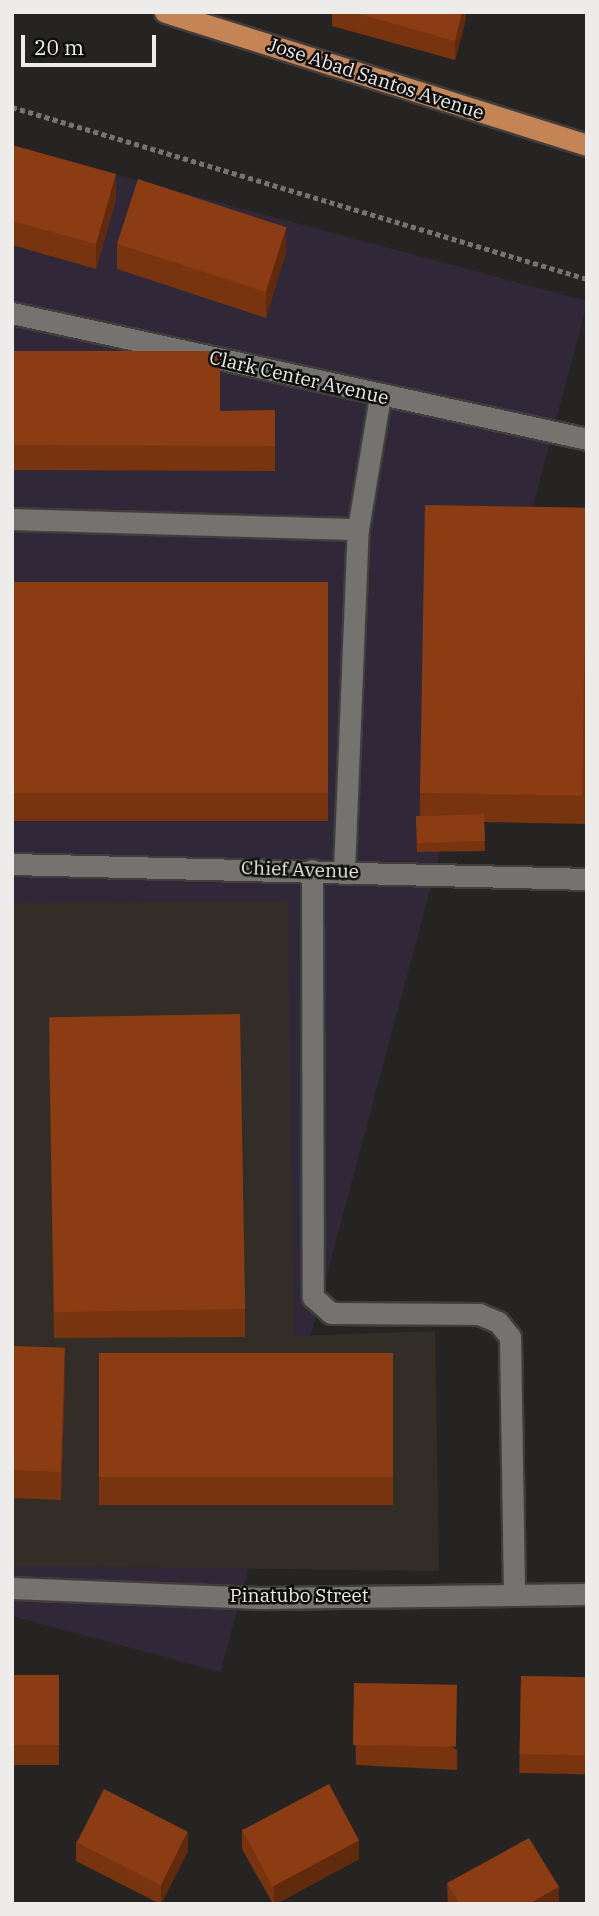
<!DOCTYPE html>
<html>
<head>
<meta charset="utf-8">
<style>
  body { margin:0 }
  #map { position:relative; width:599px; height:1916px; overflow:hidden; background:#262422; font-family:"IBM Plex Serif",serif }
  div>[style] { position:absolute }
  [style*='--x'] { left:calc(var(--x)*1px); top:calc(var(--y)*1px); width:calc(var(--w)*1px); rotate:calc(var(--a)*1deg) }
  .commercial>* { inset:0; background:#302838; transform-origin:0 0 }
  .built>* { inset:0; background:#322d26 }
  .path>* { height:4.5px; margin-top:-2.25px; transform-origin:0; background:repeating-linear-gradient(90deg,#767472 0 5px,transparent 0 8.5px) }
  .roads { filter:drop-shadow(2px 0 #403e3d) drop-shadow(-2px 0 #403e3d) drop-shadow(0 2px #403e3d) drop-shadow(0 -2px #403e3d) }
  .minor>* { height:21px; margin:-10.5px; padding:0 10.5px; transform-origin:10.5px; border-radius:10.5px; background:#747370 }
  .major>* { height:21px; margin:-10.5px; padding:0 10.5px; transform-origin:10.5px; border-radius:10.5px; background:#c58453 }
  .wall>* { inset:0; background:#78340f; transform-origin:0 0 }
  .shaded-wall>* { inset:0; background:#612a0d }
  .building>* { inset:0; background:#8b3c12; transform-origin:0 0 }
  span { translate:-50% -50%; white-space:nowrap; text-align:center; line-height:1.15; -webkit-text-stroke:5px #0e0e0d; paint-order:stroke }
  .street-label { font-size:19px; color:#edeceb }
  .frame { position:absolute; inset:0; border:14px solid #edeceb; pointer-events:none }
  .scale { position:absolute; left:21px; top:35px; width:135px; height:32px; box-sizing:border-box; border:4px solid #edeceb; border-top:0; padding-left:9px; font-size:21px; line-height:24px; white-space:nowrap; color:#edeceb; -webkit-text-stroke:5px #0e0e0d; paint-order:stroke }
</style>
</head>
<body>
<div id="map">
  <div class="commercial">
    <div style="left:12px;top:147px;width:596px;height:1419px;rotate:15deg"></div>
  </div>
  <div class="built">
    <div style="clip-path:polygon(288px 901px,294px 1336px,435px 1331px,439px 1571px,12px 1566px,12px 903px)"></div>
  </div>
  <div class="path">
    <div style="--x:12;--y:107;--w:600;--a:16.65"></div>
  </div>
  <div class="roads">
    <div class="minor">
      <div style="--x:12;--y:313;--w:589;--a:12.36"></div>
      <div style="--x:12;--y:519;--w:346;--a:1.7"></div>
      <div style="--x:12;--y:864;--w:575;--a:1.49"></div>
      <div style="--x:312;--y:870;--w:427;--a:89.9"></div>
      <div style="--x:313;--y:1297;--w:24;--a:42"></div>
      <div style="--x:331;--y:1313;--w:148;--a:0.4"></div>
      <div style="--x:479;--y:1314;--w:21;--a:23"></div>
      <div style="--x:498;--y:1322;--w:19;--a:51"></div>
      <div style="--x:510;--y:1337;--w:258;--a:89.1"></div>
      <div style="--x:344;--y:871;--w:342;--a:-87.7"></div>
      <div style="--x:358;--y:529;--w:135;--a:-80.6"></div>
      <div style="--x:12;--y:1588;--w:248;--a:2.3"></div>
      <div style="--x:260;--y:1598;--w:327;--a:-0.7"></div>
    </div>
    <div class="major">
      <div style="--x:165;--y:12;--w:442;--a:17.5"></div>
    </div>
  </div>
  <div class="wall">
    <div style="clip-path:polygon(332px 12px,466px 12px,466px 19px,455px 60px,332px 26px)"></div>
    <div style="clip-path:polygon(12px 145px,116px 199px,96px 269px,12px 245px)"></div>
    <div style="clip-path:polygon(117px 244px,286px 252px,266px 318px,117px 269px)"></div>
    <div style="clip-path:polygon(12px 351px,220px 411px,275px 410px,275px 471px,12px 470px)"></div>
    <div style="clip-path:polygon(587px 508px,587px 824px,484px 822px,485px 851px,417px 852px,416px 816px,420px 816px,420px 793px)"></div>
    <div style="left:12px;top:582px;width:316px;height:239px"></div>
    <div style="clip-path:polygon(49px 1044px,245px 1309px,245px 1337px,54px 1338px)"></div>
    <div style="clip-path:polygon(12px 1346px,65px 1376px,61px 1500px,12px 1498px)"></div>
    <div style="left:99px;top:1353px;width:294px;height:152px"></div>
    <div style="left:12px;top:1675px;width:47px;height:90px"></div>
    <div style="left:521px;top:1676px;width:66px;height:97px;rotate:1deg"></div>
    <div style="clip-path:polygon(354px 1683px,457px 1750px,457px 1770px,356px 1765px)"></div>
    <div style="clip-path:polygon(242px 1829px,359px 1859px,276px 1904px,273px 1904px,242px 1849px)"></div>
    <div style="clip-path:polygon(76px 1842px,188px 1851px,161px 1904px,160px 1904px,76px 1861px)"></div>
    <div style="clip-path:polygon(447px 1883px,559px 1904px,448px 1904px)"></div>
  </div>
  <div class="shaded-wall">
    <div style="clip-path:polygon(462px 12px,466px 12px,466px 19px,455px 60px,455px 41px)"></div>
    <div style="clip-path:polygon(116px 174px,116px 199px,96px 269px,96px 244px)"></div>
    <div style="clip-path:polygon(286px 227px,286px 252px,266px 318px,266px 293px)"></div>
    <div style="clip-path:polygon(65px 1348px,65px 1376px,61px 1500px,61px 1472px)"></div>
    <div style="clip-path:polygon(188px 1832px,188px 1851px,161px 1904px,161px 1885px)"></div>
    <div style="clip-path:polygon(359px 1840px,359px 1859px,276px 1904px,274px 1904px,274px 1886px)"></div>
    <div style="clip-path:polygon(559px 1887px,559px 1904px,529px 1904px)"></div>
  </div>
  <div class="building">
    <div style="clip-path:polygon(352px 12px,462px 12px,455px 41px)"></div>
    <div style="clip-path:polygon(12px 145px,116px 174px,96px 244px,12px 221px)"></div>
    <div style="left:138px;top:179px;width:156px;height:68px;rotate:18deg"></div>
    <div style="clip-path:polygon(12px 351px,220px 351px,220px 411px,275px 410px,275px 446px,12px 445px)"></div>
    <div style="left:425px;top:505px;width:162px;height:288px;rotate:1deg"></div>
    <div style="left:12px;top:582px;width:316px;height:211px"></div>
    <div style="left:484px;top:814px;width:27px;height:68px;rotate:88deg"></div>
    <div style="left:240px;top:1014px;width:295px;height:191px;rotate:89deg"></div>
    <div style="left:12px;top:1346px;width:53px;height:124px;rotate:2deg"></div>
    <div style="left:99px;top:1353px;width:294px;height:124px"></div>
    <div style="left:12px;top:1675px;width:47px;height:70px"></div>
    <div style="left:521px;top:1676px;width:66px;height:78px;rotate:1deg"></div>
    <div style="left:354px;top:1683px;width:103px;height:62px;rotate:1deg"></div>
    <div style="left:329px;top:1784px;width:64px;height:98px;rotate:62deg"></div>
    <div style="left:104px;top:1789px;width:94px;height:60px;rotate:27deg"></div>
    <div style="clip-path:polygon(529px 1838px,559px 1887px,529px 1904px,460px 1904px,447px 1883px)"></div>
  </div>
  <div class="street-label">
    <span style="left:376px;top:79px;rotate:18deg">Jose Abad Santos Avenue</span>
    <span style="left:299px;top:378px;rotate:13deg">Clark Center Avenue</span>
    <span style="left:300px;top:870px;rotate:2deg">Chief Avenue</span>
    <span style="left:299px;top:1596px">Pinatubo Street</span>
  </div>
  <div class="frame"></div>
  <div class="scale">20 m</div>
</div>
</body>
</html>
